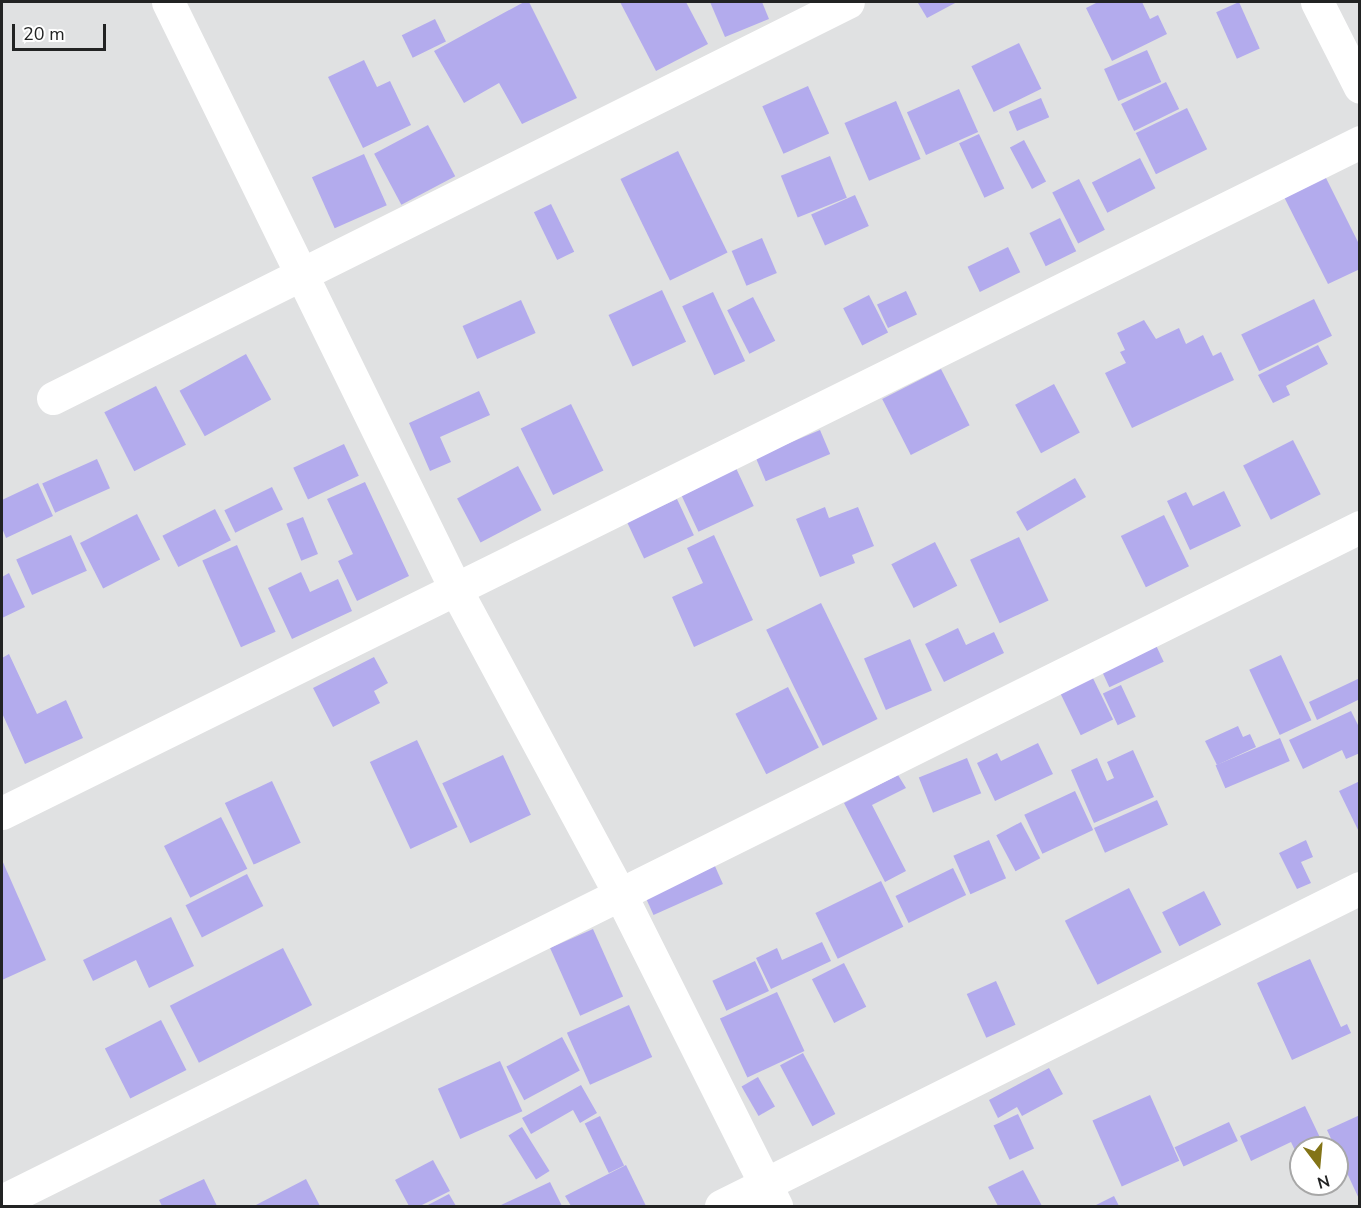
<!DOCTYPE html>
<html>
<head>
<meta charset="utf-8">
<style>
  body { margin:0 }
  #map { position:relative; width:1361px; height:1208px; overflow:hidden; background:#e0e1e2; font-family:"Nunito Sans",sans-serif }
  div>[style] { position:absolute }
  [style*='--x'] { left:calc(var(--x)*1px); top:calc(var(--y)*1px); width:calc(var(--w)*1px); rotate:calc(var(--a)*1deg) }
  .building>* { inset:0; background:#b3abed; transform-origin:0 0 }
  .minor>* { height:33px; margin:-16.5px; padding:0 16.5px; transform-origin:16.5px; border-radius:16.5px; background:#fff }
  span { translate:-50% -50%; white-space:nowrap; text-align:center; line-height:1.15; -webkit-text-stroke:6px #fff; paint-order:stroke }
  .frame { position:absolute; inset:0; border:3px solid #222323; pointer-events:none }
  .north { position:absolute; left:1289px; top:1136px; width:60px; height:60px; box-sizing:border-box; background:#fff; border:2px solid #a7a7a7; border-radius:50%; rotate:164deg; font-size:16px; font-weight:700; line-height:24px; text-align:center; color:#222323 }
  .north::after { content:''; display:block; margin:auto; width:21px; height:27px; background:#837417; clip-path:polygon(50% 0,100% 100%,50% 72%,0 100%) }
  .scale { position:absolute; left:12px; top:24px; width:94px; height:27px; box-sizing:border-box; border:3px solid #222323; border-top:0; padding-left:8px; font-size:18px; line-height:21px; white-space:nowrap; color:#222323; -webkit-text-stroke:4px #fff; paint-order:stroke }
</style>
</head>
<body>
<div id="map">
  <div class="building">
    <div style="clip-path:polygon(524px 2px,529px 2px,577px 98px,522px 124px,499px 83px,464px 103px,434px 51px)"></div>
    <div style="clip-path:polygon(620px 2px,686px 2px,708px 44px,656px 71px)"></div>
    <div style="clip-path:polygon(710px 2px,762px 2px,769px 19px,725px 37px)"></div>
    <div style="clip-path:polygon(920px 2px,957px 2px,927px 18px,918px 3px)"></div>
    <div style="clip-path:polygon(1098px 2px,1142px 2px,1150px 19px,1158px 15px,1167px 34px,1112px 61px,1086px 8px)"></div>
    <div style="left:1239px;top:2px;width:51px;height:25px;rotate:66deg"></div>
    <div style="left:435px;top:19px;width:25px;height:37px;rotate:64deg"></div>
    <div style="left:1019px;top:43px;width:51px;height:53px;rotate:64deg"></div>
    <div style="left:1147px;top:50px;width:35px;height:47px;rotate:66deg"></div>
    <div style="clip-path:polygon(364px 60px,377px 87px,390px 81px,411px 125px,363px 148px,328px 77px)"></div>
    <div style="left:1166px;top:82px;width:30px;height:50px;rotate:64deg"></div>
    <div style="left:808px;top:86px;width:52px;height:50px;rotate:66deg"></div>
    <div style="left:959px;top:89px;width:47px;height:57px;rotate:66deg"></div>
    <div style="left:1041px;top:98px;width:21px;height:35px;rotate:67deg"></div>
    <div style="left:896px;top:101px;width:63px;height:56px;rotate:67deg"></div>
    <div style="left:1187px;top:108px;width:46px;height:57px;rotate:64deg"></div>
    <div style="left:428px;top:125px;width:58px;height:61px;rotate:62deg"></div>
    <div style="left:979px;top:134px;width:60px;height:22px;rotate:65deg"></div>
    <div style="left:1024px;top:140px;width:47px;height:16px;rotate:62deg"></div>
    <div style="left:678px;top:151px;width:113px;height:64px;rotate:64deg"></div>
    <div style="left:364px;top:154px;width:56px;height:57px;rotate:66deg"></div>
    <div style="left:830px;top:156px;width:45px;height:53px;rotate:68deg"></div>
    <div style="left:1140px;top:158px;width:34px;height:54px;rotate:63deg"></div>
    <div style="clip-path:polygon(1322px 170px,1360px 246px,1360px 269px,1328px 284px,1281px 191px)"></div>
    <div style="left:1079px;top:179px;width:57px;height:30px;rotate:63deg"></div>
    <div style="left:855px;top:195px;width:34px;height:48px;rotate:66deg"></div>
    <div style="left:551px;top:204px;width:53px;height:19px;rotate:64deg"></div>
    <div style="left:1060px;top:218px;width:37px;height:34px;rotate:64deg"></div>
    <div style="left:762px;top:238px;width:38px;height:33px;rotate:67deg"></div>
    <div style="left:1008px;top:247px;width:28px;height:45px;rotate:64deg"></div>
    <div style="left:662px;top:290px;width:57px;height:59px;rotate:65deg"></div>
    <div style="left:906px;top:291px;width:26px;height:32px;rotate:65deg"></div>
    <div style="left:713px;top:292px;width:76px;height:34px;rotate:65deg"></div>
    <div style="left:869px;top:295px;width:42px;height:29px;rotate:63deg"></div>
    <div style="left:753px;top:297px;width:49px;height:29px;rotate:63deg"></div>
    <div style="left:1314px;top:299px;width:41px;height:81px;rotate:64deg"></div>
    <div style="left:521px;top:300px;width:36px;height:64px;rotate:66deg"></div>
    <div style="clip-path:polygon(1144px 320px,1156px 339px,1179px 328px,1186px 344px,1203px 335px,1213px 356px,1221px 352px,1234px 380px,1132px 428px,1105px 373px,1126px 363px,1120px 352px,1125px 350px,1117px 333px)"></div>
    <div style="clip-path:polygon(1318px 345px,1328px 364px,1286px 386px,1290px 395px,1273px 403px,1258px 375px)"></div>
    <div style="left:246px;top:354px;width:52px;height:76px;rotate:61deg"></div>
    <div style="left:941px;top:369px;width:63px;height:66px;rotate:63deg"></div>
    <div style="left:1054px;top:384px;width:55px;height:44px;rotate:62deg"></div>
    <div style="left:156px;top:386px;width:66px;height:58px;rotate:63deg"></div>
    <div style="clip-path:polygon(479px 391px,490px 415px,440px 437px,451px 462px,430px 471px,409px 423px)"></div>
    <div style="left:571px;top:404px;width:74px;height:56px;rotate:64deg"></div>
    <div style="left:820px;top:430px;width:26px;height:70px;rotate:67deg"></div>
    <div style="left:1293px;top:440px;width:61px;height:56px;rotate:63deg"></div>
    <div style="left:344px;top:444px;width:35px;height:56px;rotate:65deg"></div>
    <div style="left:97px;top:459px;width:32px;height:60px;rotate:66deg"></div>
    <div style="left:518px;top:466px;width:50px;height:69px;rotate:62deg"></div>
    <div style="left:736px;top:468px;width:42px;height:61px;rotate:65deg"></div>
    <div style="left:1075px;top:478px;width:22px;height:68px;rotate:60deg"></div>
    <div style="clip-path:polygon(365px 482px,409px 576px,357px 601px,338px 561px,353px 554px,327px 499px)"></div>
    <div style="clip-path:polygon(38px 483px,53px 516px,6px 538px,2px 528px,2px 500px)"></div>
    <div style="left:272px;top:487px;width:25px;height:53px;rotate:64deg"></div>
    <div style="clip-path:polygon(1224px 491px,1241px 526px,1190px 550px,1167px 501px,1186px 492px,1193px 506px)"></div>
    <div style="left:677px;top:499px;width:40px;height:55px;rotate:65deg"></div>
    <div style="clip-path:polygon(825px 507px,829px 518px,858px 507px,874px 546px,852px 555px,855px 563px,820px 577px,796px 519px)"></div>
    <div style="left:215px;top:509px;width:35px;height:59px;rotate:63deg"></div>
    <div style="left:137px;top:514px;width:51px;height:64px;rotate:63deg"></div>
    <div style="left:1164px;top:515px;width:57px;height:48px;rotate:64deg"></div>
    <div style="left:303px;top:517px;width:40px;height:18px;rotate:68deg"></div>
    <div style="left:71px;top:535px;width:39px;height:60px;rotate:66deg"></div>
    <div style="clip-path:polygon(714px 535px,753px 620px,694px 647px,672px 597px,703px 583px,687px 548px)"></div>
    <div style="left:1019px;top:537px;width:70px;height:54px;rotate:65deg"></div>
    <div style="left:935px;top:542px;width:49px;height:49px;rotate:63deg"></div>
    <div style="left:237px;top:545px;width:95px;height:38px;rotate:66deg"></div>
    <div style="clip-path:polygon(301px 572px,310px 592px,338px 579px,352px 611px,292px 639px,268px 588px)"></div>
    <div style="clip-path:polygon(9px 573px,25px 607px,2px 618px,2px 577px)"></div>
    <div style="left:821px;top:603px;width:129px;height:61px;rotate:64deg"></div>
    <div style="clip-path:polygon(958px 628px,966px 645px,994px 632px,1004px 653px,944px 682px,925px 644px)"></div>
    <div style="left:910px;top:639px;width:56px;height:50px;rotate:67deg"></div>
    <div style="left:1154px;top:641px;width:23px;height:60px;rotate:65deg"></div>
    <div style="clip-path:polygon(9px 654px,37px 714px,66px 700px,83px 738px,25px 764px,2px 713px,2px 658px)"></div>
    <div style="left:1281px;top:655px;width:72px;height:35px;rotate:65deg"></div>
    <div style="clip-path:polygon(374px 657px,388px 683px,374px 691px,380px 703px,333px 727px,313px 688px)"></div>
    <div style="left:1089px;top:670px;width:55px;height:36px;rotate:64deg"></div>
    <div style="clip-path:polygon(1360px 678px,1360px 699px,1317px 720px,1309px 702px)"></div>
    <div style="left:1121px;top:685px;width:35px;height:20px;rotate:65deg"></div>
    <div style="left:788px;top:687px;width:68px;height:59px;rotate:63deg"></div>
    <div style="clip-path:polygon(1351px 711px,1360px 729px,1360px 753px,1346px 759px,1342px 750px,1303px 769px,1289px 740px)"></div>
    <div style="clip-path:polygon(1238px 726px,1243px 737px,1250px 734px,1256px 747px,1217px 765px,1205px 741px)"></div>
    <div style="left:1280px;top:738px;width:25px;height:70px;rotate:67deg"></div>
    <div style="left:417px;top:740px;width:96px;height:52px;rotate:65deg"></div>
    <div style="clip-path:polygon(1038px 743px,1053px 774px,995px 801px,977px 763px,997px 753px,1001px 761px)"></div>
    <div style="clip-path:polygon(1133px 750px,1154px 797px,1094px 823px,1071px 770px,1097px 758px,1107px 781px,1114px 778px,1107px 762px)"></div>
    <div style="left:503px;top:755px;width:66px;height:67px;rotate:65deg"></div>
    <div style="left:967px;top:758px;width:38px;height:52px;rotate:68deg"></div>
    <div style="clip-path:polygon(898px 775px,906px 788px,872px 805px,906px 871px,885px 882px,844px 803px)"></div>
    <div style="left:272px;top:781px;width:68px;height:52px;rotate:65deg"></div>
    <div style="clip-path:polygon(1360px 781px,1360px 834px,1339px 791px)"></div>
    <div style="left:1075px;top:791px;width:43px;height:56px;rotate:65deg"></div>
    <div style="left:1157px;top:800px;width:27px;height:69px;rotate:66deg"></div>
    <div style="left:221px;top:817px;width:58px;height:64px;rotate:63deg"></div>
    <div style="left:1021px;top:822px;width:41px;height:28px;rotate:62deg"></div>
    <div style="left:989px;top:840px;width:42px;height:39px;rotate:66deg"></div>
    <div style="clip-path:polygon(1306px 840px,1313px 857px,1301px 862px,1311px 883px,1297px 889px,1279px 853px)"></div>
    <div style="clip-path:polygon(2px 860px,46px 960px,2px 980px)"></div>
    <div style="left:714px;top:864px;width:22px;height:76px;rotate:66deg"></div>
    <div style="left:953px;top:868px;width:30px;height:64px;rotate:64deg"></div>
    <div style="left:247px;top:874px;width:36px;height:69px;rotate:63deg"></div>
    <div style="left:881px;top:881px;width:51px;height:73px;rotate:64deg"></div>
    <div style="left:1129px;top:888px;width:72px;height:72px;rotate:63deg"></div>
    <div style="left:1204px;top:891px;width:38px;height:47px;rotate:63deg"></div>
    <div style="clip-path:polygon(171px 917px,194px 966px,149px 988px,136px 960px,93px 981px,83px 960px)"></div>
    <div style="left:593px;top:929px;width:74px;height:47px;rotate:66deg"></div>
    <div style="clip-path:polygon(822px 942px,831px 961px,771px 989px,756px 958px,777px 948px,782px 960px)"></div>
    <div style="left:283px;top:948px;width:64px;height:127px;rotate:63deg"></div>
    <div style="clip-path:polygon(1310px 959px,1341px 1027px,1347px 1024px,1351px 1033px,1292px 1060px,1257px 983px)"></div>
    <div style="left:755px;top:961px;width:33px;height:47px;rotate:65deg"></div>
    <div style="left:844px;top:963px;width:49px;height:36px;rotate:63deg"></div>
    <div style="left:996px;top:981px;width:48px;height:32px;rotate:66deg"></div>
    <div style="left:777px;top:992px;width:65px;height:63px;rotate:65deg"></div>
    <div style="left:629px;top:1005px;width:57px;height:68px;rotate:66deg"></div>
    <div style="left:161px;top:1020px;width:56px;height:63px;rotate:63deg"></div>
    <div style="left:562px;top:1037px;width:38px;height:63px;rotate:62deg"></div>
    <div style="left:803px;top:1053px;width:69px;height:26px;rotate:62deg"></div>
    <div style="left:500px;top:1061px;width:55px;height:68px;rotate:66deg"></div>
    <div style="clip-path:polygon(1049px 1068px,1063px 1094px,1022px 1116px,1017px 1107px,998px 1118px,989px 1100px)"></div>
    <div style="left:758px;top:1077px;width:34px;height:19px;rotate:60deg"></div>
    <div style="clip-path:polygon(581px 1085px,597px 1113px,580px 1123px,573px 1110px,531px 1134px,522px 1118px)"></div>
    <div style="left:1150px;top:1095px;width:72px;height:63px;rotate:66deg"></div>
    <div style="clip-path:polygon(1305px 1106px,1325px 1148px,1301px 1148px,1301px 1163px,1291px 1142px,1251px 1161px,1240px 1136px)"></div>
    <div style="left:1018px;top:1114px;width:38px;height:27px;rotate:65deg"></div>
    <div style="clip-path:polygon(1360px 1115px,1360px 1201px,1327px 1130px)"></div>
    <div style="left:600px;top:1116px;width:55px;height:17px;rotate:64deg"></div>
    <div style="left:1229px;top:1122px;width:21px;height:60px;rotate:65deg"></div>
    <div style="left:522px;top:1127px;width:52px;height:16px;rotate:58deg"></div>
    <div style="clip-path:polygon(433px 1160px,450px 1191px,420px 1206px,409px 1206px,395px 1180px)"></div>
    <div style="clip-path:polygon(626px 1165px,646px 1206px,571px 1206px,565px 1196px)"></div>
    <div style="clip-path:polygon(1023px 1170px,1042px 1206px,998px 1206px,988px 1187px)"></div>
    <div style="clip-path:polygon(204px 1179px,217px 1206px,162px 1206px,159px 1200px)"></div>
    <div style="clip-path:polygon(306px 1179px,320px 1206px,254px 1206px)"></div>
    <div style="clip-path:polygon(550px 1182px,562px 1206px,499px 1206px)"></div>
    <div style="clip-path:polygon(449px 1194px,456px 1206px,426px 1206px)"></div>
    <div style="clip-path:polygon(1114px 1196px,1119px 1206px,1094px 1206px)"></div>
  </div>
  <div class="minor">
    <div style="--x:168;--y:2;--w:655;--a:63.9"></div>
    <div style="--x:456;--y:590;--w:345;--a:61.7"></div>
    <div style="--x:620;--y:894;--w:349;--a:63.4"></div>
    <div style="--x:1317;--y:2;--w:95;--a:63.2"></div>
    <div style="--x:53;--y:398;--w:888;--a:-26.48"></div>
    <div style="--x:2;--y:813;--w:1515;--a:-26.29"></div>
    <div style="--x:2;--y:1201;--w:1516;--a:-26.4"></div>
    <div style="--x:721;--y:1206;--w:714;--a:-26.46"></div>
  </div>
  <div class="frame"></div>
  <div class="north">N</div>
  <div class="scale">20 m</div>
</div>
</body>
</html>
